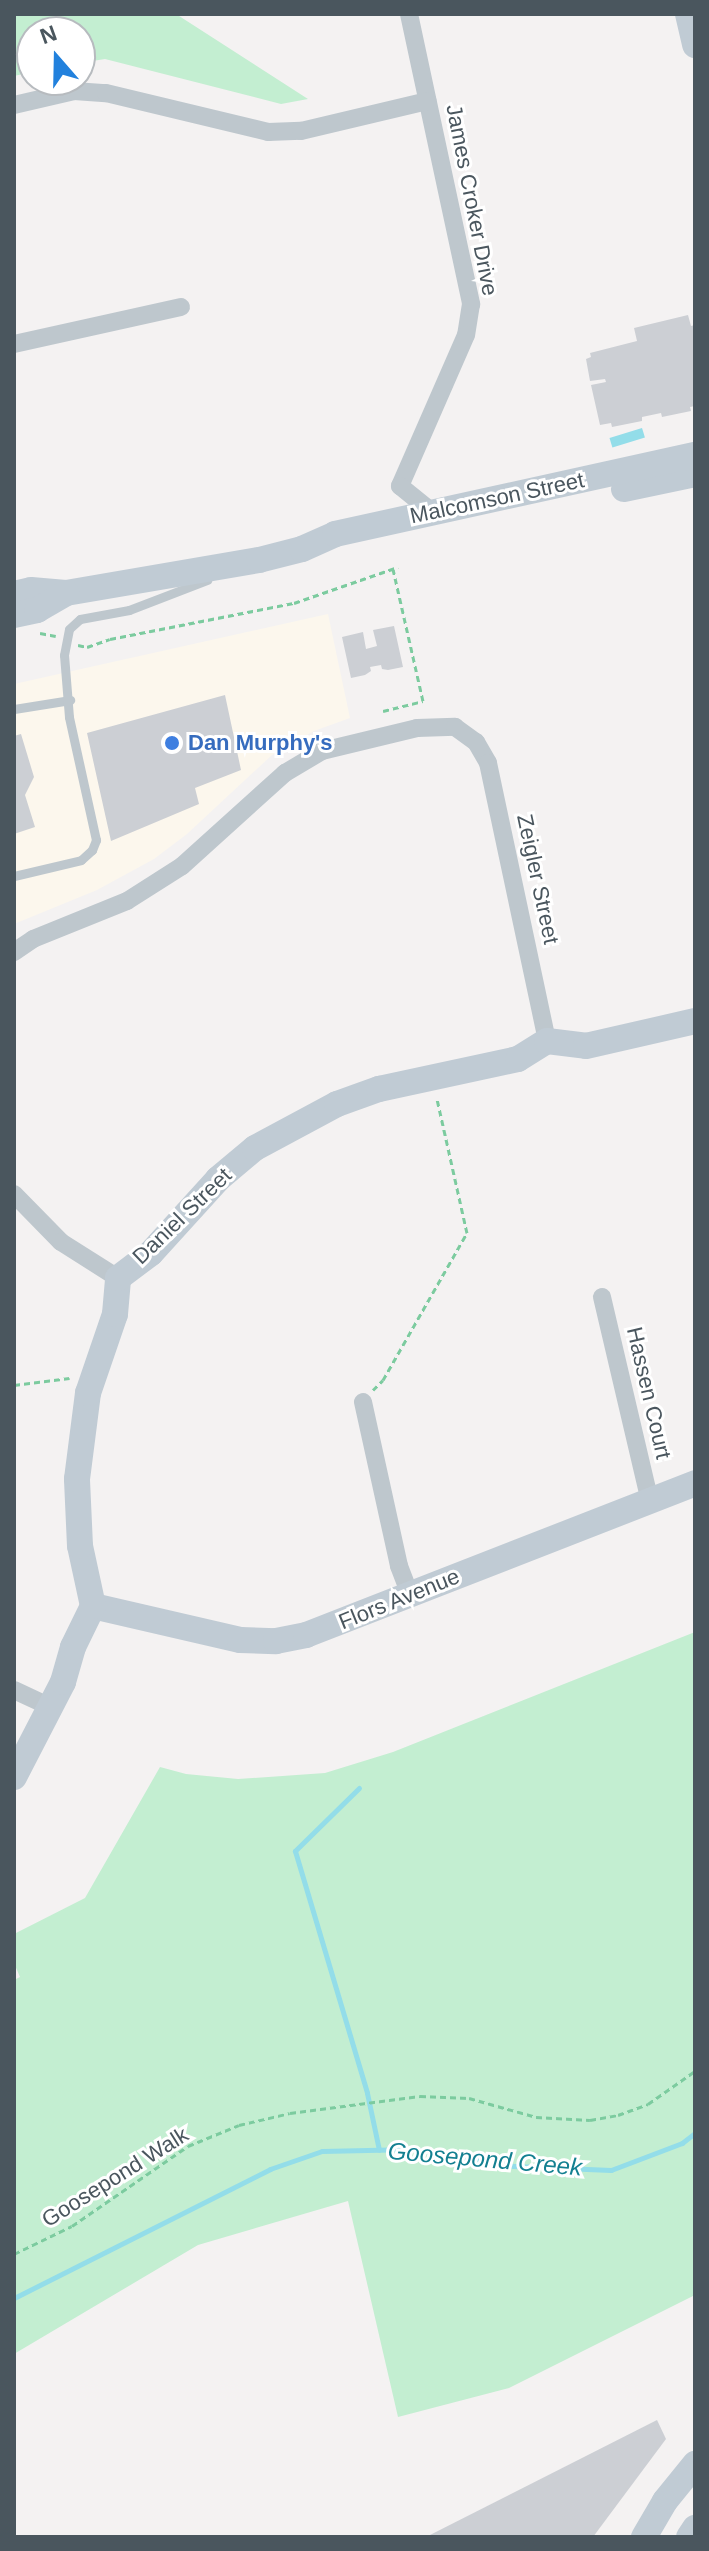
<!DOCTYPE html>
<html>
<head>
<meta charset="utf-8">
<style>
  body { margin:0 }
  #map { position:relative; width:709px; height:2551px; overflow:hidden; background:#f4f2f2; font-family:Helvetica,sans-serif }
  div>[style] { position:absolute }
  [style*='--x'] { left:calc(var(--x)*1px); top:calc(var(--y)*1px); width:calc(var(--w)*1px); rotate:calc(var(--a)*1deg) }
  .commercial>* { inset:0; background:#fcf7ed }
  .green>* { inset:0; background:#c3eed1 }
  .water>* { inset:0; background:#93dde9; transform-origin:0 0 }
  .stream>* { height:5px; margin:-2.5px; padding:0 2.5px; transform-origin:2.5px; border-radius:2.5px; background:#93dde9 }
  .building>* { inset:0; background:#cccfd4 }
  .path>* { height:3px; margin-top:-1.5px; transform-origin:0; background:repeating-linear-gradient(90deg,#7ccb9f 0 6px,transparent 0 10px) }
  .lane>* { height:9px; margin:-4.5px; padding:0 4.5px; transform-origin:4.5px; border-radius:4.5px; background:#bec7cd }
  .street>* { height:18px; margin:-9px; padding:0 9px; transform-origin:9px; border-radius:9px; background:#bec7cd }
  .secondary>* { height:26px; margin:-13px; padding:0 13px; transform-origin:13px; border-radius:13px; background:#c0cbd4 }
  .dots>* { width:22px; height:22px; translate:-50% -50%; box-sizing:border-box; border:4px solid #fff; border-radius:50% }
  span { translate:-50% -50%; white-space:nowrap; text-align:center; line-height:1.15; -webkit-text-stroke:6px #fff; paint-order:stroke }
  .street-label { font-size:22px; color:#4a565e }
  .shop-label { font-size:22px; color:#366cbe; font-weight:700 }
  .left { translate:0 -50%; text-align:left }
  .water-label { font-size:24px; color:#138091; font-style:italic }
  .frame { position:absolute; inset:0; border:16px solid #4a565e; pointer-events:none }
  .north { position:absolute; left:16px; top:16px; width:80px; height:80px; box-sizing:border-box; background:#fff; border:2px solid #b7bbbf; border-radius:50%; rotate:340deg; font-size:22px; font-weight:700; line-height:32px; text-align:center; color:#4a565e }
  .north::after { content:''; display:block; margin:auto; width:28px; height:36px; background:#2281dd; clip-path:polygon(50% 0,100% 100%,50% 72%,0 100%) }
</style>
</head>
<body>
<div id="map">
  <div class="commercial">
    <div style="clip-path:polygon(328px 614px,350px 718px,314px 731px,272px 755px,187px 834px,154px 859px,97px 890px,14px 924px,14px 684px)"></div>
  </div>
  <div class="green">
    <div style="clip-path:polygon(14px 14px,176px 14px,308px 99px,281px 104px,105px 59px,80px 63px,80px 32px,32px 32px,32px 72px,14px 76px)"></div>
    <div style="clip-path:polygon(695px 1632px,695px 2295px,509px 2388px,398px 2417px,348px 2201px,198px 2245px,14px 2354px,14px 1980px,20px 1977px,14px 1963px,14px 1934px,85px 1898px,160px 1767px,186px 1774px,238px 1779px,325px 1773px,393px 1752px)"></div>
  </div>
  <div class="water">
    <div style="left:642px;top:428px;width:10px;height:34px;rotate:73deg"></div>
  </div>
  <div class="stream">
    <div style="--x:359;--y:1788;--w:90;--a:135.5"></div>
    <div style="--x:295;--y:1851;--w:252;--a:73.4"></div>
    <div style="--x:367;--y:2093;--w:58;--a:78.1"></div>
    <div style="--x:14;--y:2298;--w:287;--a:-26.7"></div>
    <div style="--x:270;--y:2169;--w:55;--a:-19.1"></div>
    <div style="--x:322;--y:2151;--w:91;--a:-1.3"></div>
    <div style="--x:413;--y:2149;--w:102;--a:9.6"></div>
    <div style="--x:514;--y:2166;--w:97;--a:2.4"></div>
    <div style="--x:611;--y:2170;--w:76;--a:-20.8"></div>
    <div style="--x:682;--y:2143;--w:16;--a:-38"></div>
  </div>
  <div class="building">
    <div style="clip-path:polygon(688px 315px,691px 326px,695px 325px,695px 406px,690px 407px,691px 411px,662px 417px,661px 413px,642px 417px,642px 421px,612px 427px,611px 423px,600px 425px,591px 385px,606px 382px,605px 379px,590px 381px,586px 359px,591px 357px,590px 353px,637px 341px,634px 328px)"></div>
    <div style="clip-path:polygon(394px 626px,403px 667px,388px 670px,382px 669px,381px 665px,370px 667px,371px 671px,365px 675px,351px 678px,342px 637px,363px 632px,366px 649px,377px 646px,373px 630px)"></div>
    <div style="clip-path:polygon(225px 695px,241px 770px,195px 788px,199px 804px,111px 841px,87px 733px)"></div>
    <div style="clip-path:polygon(21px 734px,34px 777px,25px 795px,35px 827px,14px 834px,14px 736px)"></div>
    <div style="clip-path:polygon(657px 2420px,666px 2439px,593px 2537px,426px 2537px)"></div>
  </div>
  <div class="path">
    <div style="--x:40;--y:633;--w:16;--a:11"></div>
    <div style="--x:78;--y:645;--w:9;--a:13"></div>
    <div style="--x:87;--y:647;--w:24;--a:-19"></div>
    <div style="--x:110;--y:639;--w:187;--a:-11.1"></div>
    <div style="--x:294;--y:603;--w:110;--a:-19.1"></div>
    <div style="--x:383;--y:711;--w:41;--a:-14"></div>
    <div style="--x:423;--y:701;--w:135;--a:-102.8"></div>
    <div style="--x:14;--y:1385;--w:56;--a:-7.1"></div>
    <div style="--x:373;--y:1390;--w:14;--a:-45"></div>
    <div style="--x:383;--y:1380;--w:169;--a:-60.3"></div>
    <div style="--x:467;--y:1233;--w:137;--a:-102.6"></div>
    <div style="--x:14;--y:2254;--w:64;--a:-25.8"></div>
    <div style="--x:72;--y:2226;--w:141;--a:-34.6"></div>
    <div style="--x:188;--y:2146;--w:55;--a:-22.4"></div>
    <div style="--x:239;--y:2125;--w:52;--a:-13.2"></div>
    <div style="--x:290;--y:2113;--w:131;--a:-7.5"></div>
    <div style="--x:420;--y:2096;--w:49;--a:2.3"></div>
    <div style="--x:469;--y:2098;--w:70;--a:15.8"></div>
    <div style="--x:536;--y:2117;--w:54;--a:3.2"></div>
    <div style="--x:590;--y:2120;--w:28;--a:-10"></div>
    <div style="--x:618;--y:2115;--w:32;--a:-20"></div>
    <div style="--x:648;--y:2104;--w:57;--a:-35.1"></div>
  </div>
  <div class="lane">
    <div style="--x:14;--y:709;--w:57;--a:-9.1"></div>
    <div style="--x:14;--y:876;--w:69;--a:-13.4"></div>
    <div style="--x:81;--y:860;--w:15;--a:-42"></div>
    <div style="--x:92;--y:850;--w:11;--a:-68"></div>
    <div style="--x:96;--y:840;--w:126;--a:-102.4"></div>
    <div style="--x:69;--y:717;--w:62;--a:-94.6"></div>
    <div style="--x:64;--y:655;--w:26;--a:-79"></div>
    <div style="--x:69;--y:629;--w:15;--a:-42"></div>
    <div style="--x:80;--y:619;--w:50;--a:-10.4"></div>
    <div style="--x:129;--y:610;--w:84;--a:-21"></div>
  </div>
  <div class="street">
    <div style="--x:409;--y:14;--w:297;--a:77.9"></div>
    <div style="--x:471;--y:304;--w:31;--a:99"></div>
    <div style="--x:466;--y:335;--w:165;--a:113.6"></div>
    <div style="--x:400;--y:486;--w:41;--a:39.1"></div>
    <div style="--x:14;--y:105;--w:62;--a:-13.1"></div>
    <div style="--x:74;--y:91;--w:32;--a:4"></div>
    <div style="--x:106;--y:93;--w:167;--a:13.5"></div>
    <div style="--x:268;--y:132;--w:33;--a:-2"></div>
    <div style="--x:301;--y:131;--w:130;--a:-13.3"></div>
    <div style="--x:14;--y:344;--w:171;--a:-12.5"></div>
    <div style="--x:14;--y:952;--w:23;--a:-34"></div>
    <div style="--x:33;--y:939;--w:101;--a:-22"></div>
    <div style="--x:127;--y:901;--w:65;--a:-32.5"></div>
    <div style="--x:182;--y:866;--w:139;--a:-42.1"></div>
    <div style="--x:285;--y:773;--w:43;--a:-30.7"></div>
    <div style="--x:322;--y:751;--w:98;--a:-13.6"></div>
    <div style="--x:417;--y:728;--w:38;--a:-2"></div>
    <div style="--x:455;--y:727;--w:26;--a:36"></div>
    <div style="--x:476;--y:742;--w:24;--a:60"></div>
    <div style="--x:488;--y:763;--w:284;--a:78"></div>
    <div style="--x:14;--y:1194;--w:67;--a:45.6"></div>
    <div style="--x:61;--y:1242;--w:67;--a:32.3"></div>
    <div style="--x:602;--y:1297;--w:210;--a:76.8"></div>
    <div style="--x:363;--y:1402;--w:168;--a:77.6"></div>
    <div style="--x:399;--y:1566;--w:31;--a:69"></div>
    <div style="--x:14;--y:1690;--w:40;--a:25"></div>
  </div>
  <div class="secondary">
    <div style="--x:688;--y:14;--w:32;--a:77"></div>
    <div style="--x:624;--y:489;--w:73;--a:-11.9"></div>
    <div style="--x:14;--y:594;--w:17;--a:-13"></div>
    <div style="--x:31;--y:590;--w:35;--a:5"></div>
    <div style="--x:66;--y:593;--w:196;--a:-9.7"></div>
    <div style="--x:259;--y:560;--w:44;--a:-14.3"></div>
    <div style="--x:302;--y:549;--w:36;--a:-24"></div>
    <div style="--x:335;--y:534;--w:369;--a:-12.4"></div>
    <div style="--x:14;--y:615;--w:24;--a:-12"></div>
    <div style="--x:37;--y:610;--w:34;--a:-30"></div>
    <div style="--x:93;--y:1606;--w:151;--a:13"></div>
    <div style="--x:240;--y:1640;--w:36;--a:2"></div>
    <div style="--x:276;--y:1641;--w:31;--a:-11"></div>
    <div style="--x:306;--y:1635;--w:418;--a:-21.3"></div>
    <div style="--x:14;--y:1777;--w:107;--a:-62.7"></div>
    <div style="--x:63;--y:1682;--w:36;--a:-74"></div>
    <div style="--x:73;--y:1647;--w:46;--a:-64"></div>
    <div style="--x:93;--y:1606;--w:61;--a:-102.2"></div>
    <div style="--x:80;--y:1546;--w:67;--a:-92.6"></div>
    <div style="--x:77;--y:1479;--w:87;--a:-82.7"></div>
    <div style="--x:88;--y:1393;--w:83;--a:-71.1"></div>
    <div style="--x:115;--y:1314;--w:36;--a:-85"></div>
    <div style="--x:118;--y:1278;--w:41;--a:-37.1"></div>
    <div style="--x:151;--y:1253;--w:100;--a:-47.8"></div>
    <div style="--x:218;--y:1179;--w:48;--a:-40"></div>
    <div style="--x:255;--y:1148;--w:93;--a:-28.2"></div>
    <div style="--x:337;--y:1104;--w:45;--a:-19.7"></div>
    <div style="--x:379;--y:1089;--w:142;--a:-12.2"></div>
    <div style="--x:518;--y:1059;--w:34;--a:-32"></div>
    <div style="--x:547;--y:1041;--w:39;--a:7"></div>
    <div style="--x:586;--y:1046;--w:112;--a:-12.9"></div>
    <div style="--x:644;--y:2537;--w:42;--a:-59.7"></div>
    <div style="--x:665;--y:2501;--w:48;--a:-51"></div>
    <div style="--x:689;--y:2537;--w:11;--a:-56"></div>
  </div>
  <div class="dots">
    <div style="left:172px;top:743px;background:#3f7fe0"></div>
  </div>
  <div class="street-label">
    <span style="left:472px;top:200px;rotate:79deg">James Croker Drive</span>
    <span style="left:497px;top:498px;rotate:-12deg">Malcomson Street</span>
    <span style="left:538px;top:879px;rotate:78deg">Zeigler Street</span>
    <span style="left:182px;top:1216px;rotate:-44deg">Daniel Street</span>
    <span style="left:649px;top:1393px;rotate:77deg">Hassen Court</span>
    <span style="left:399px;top:1599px;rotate:-22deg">Flors Avenue</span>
    <span style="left:115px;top:2177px;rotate:-32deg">Goosepond Walk</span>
  </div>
  <div class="shop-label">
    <span class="left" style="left:188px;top:743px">Dan Murphy's</span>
  </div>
  <div class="water-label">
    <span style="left:485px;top:2159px;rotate:5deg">Goosepond Creek</span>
  </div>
  <div class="frame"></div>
  <div class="north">N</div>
</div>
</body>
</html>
